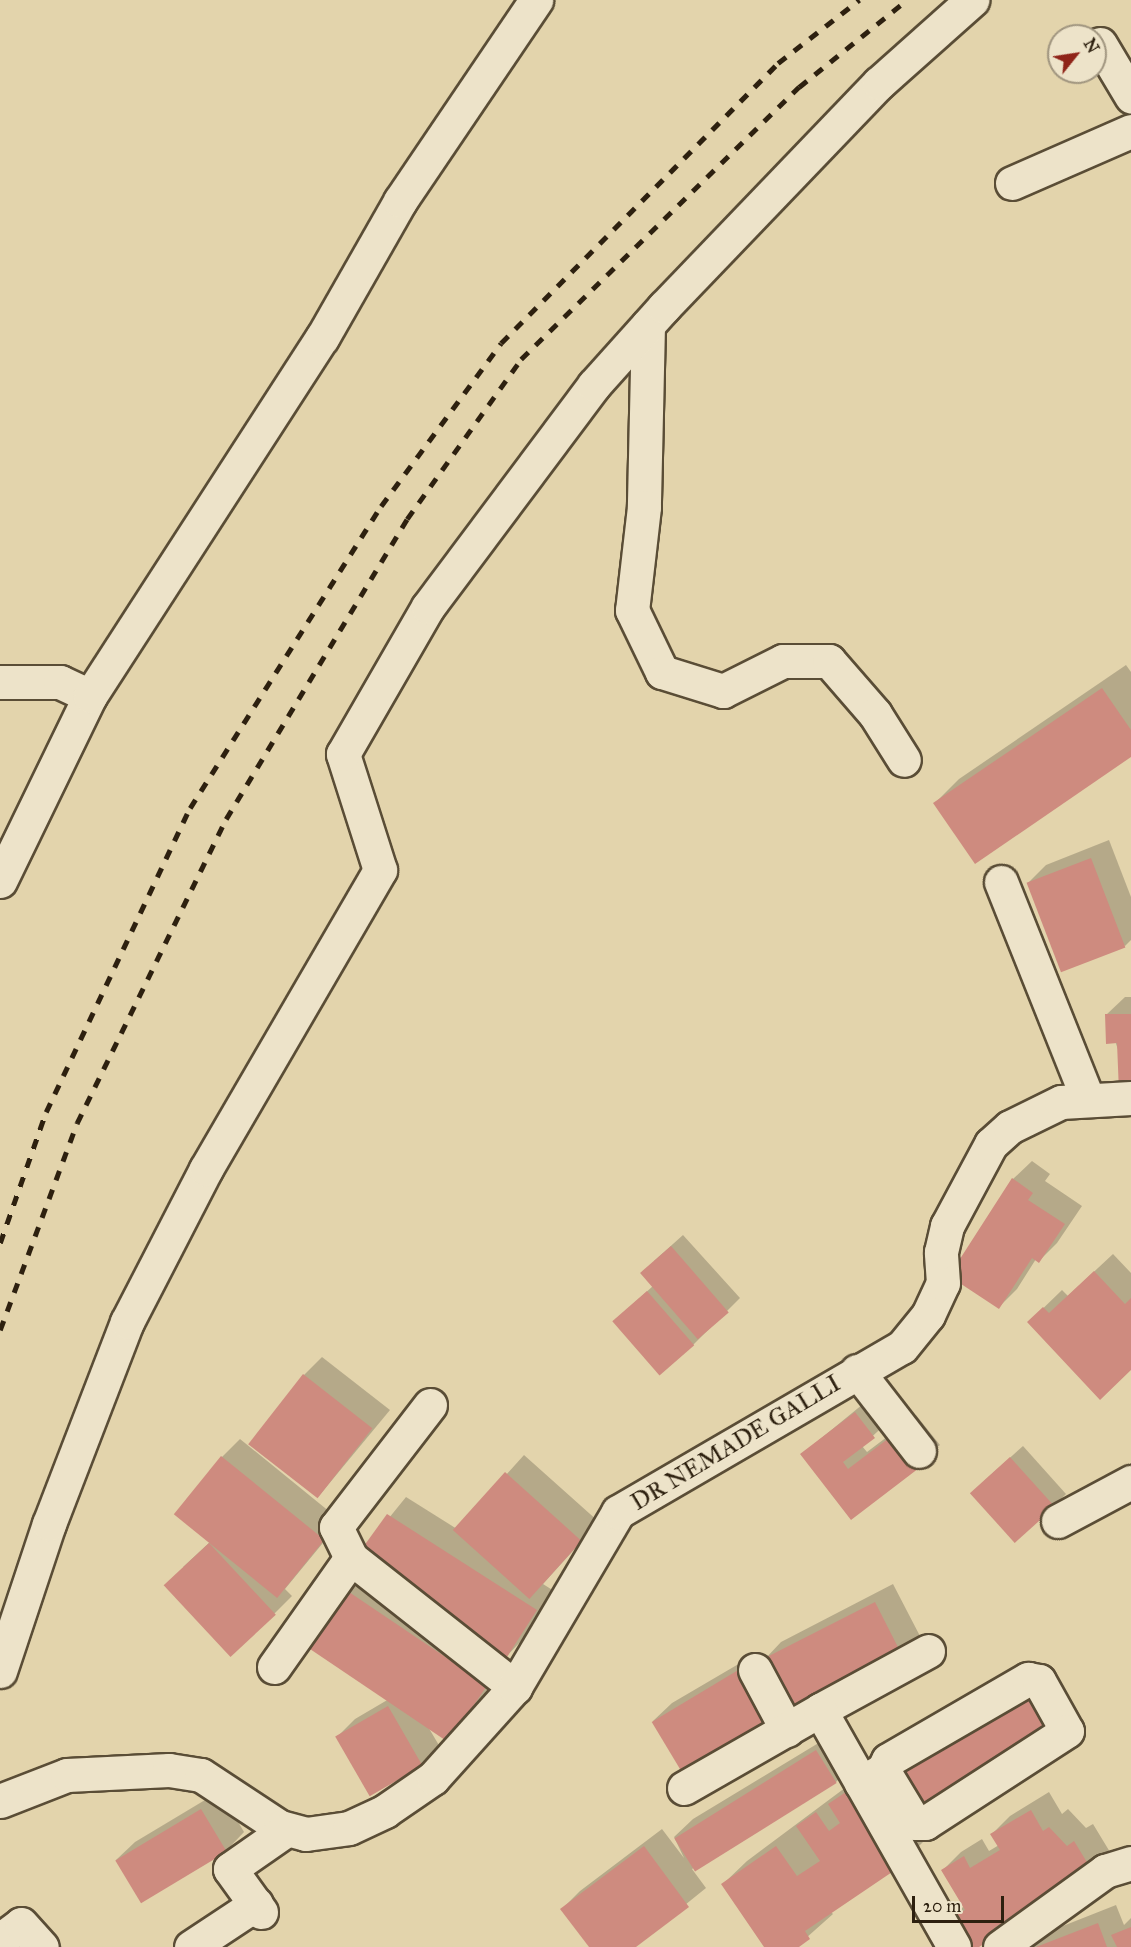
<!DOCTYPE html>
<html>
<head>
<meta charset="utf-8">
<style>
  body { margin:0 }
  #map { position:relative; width:1131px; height:1947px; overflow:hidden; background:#e3d4ac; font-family:"IM FELL Great Primer",serif }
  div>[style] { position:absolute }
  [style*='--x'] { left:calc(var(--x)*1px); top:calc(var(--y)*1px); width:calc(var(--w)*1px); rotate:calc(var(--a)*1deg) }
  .shadow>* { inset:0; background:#0003 }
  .building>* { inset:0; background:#ce8b7f; transform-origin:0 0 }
  .roads { filter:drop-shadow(2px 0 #5a4d36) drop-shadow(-2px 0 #5a4d36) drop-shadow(0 2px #5a4d36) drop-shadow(0 -2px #5a4d36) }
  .street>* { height:33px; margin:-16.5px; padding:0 16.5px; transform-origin:16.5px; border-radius:16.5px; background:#ede3c9 }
  .secondary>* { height:33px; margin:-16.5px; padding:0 16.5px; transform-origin:16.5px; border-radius:16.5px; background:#ede3c9 }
  .rail>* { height:4.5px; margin-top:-2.25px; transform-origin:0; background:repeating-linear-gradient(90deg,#2d200f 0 10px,transparent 0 20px) }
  span { translate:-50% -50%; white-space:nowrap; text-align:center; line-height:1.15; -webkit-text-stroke:4.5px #ede3c9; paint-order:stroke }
  .street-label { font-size:24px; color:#2d200f }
  .north { position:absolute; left:1047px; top:24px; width:60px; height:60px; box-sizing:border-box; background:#ede3c9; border:2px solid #a0957f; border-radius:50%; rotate:60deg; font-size:16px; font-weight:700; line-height:24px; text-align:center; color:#2d200f }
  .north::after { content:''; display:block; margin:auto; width:21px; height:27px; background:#8f2418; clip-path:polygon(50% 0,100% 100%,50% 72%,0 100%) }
  .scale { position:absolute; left:912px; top:1896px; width:92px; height:27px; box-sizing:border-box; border:3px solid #2d200f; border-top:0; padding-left:8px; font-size:18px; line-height:21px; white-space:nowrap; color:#2d200f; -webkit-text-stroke:4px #ede3c9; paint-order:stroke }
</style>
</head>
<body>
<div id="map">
  <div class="shadow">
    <div style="clip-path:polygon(1126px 665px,1131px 672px,1131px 755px,935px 803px,959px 779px)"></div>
    <div style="clip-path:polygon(1109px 840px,1131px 897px,1131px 940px,1125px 946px,1028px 883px,1046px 865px)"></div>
    <div style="clip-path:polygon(1125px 997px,1131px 997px,1131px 1087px,1106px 1015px)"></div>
    <div style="clip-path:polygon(1032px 1161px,1050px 1174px,1045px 1181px,1082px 1206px,1057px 1243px,1039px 1261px,1036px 1259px,1017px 1289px,999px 1307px,1013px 1179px)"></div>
    <div style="clip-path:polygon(683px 1235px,740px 1298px,693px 1345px,614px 1321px,653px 1286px,654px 1261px)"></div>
    <div style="clip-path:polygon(1113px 1254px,1131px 1273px,1131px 1368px,1029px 1322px,1062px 1290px,1068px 1296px)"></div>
    <div style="clip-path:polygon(322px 1357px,390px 1410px,318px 1497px,304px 1375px)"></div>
    <div style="clip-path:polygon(874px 1395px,892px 1418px,862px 1446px,867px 1452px,916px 1415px,940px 1445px,851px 1518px,802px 1454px)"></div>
    <div style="clip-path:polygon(240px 1439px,341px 1521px,285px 1589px,292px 1596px,274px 1614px,183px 1567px,210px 1542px,222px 1457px)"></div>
    <div style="clip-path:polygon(1023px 1446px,1066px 1494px,1054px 1506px,984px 1481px)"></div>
    <div style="clip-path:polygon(524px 1455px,599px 1522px,543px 1584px,554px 1591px,523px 1639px,505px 1658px,363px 1550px,406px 1497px,457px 1529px)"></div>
    <div style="clip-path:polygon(363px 1570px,505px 1665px,468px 1722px,427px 1725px,440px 1747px,422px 1765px,337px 1737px,355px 1719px,389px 1699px,307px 1645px)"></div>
    <div style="clip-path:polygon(893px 1584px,921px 1638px,685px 1776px,653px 1721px,672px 1703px,759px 1652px,764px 1660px,781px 1642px)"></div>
    <div style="clip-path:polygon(1050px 1666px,1079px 1713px,1061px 1731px,908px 1751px)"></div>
    <div style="clip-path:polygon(835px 1733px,854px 1764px,836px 1782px,692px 1869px,706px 1888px,633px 1947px,591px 1947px,562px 1909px,580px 1891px,662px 1829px,684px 1858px,674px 1837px,693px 1819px)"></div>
    <div style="clip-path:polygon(873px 1767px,924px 1841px,900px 1865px,831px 1912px,833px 1914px,796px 1947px,766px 1947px,723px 1884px,747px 1861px)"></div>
    <div style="clip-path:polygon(220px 1791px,244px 1832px,226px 1851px,116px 1860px,135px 1842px)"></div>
    <div style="clip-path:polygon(1049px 1792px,1062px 1814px,1068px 1809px,1086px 1828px,1093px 1824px,1113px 1857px,1015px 1913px,976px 1947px,950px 1920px,964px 1906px,943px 1870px,961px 1852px,982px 1839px,989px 1851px,999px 1845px,992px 1834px,1010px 1816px)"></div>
    <div style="clip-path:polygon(1116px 1905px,1124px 1925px,1131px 1918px,1131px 1947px,1010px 1947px)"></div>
    <div style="clip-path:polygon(57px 1938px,62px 1947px,41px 1947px)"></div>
  </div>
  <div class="building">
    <div style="clip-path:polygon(1102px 688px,1131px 730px,1131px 757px,975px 864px,933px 803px)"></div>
    <div style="left:1091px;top:858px;width:96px;height:69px;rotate:69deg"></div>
    <div style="clip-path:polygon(1105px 1014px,1131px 1014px,1131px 1088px,1119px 1092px,1117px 1043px,1106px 1044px)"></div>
    <div style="clip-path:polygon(1012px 1178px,1033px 1193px,1028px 1200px,1065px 1224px,1039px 1263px,1032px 1258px,999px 1309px,949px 1276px)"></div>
    <div style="left:671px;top:1246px;width:88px;height:41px;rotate:49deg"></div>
    <div style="clip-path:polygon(1094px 1271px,1125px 1304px,1131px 1298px,1131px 1370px,1100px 1400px,1027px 1322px,1043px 1307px,1049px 1313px)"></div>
    <div style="left:647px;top:1291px;width:72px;height:46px;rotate:49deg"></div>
    <div style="left:303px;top:1374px;width:88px;height:89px;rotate:38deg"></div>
    <div style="clip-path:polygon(855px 1412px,875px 1438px,843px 1462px,848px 1469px,897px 1432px,923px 1465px,851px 1520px,800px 1454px)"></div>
    <div style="left:221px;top:1456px;width:133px;height:75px;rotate:39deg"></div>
    <div style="left:1010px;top:1457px;width:67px;height:54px;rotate:48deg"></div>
    <div style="left:505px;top:1472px;width:103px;height:78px;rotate:42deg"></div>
    <div style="clip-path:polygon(387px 1514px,537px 1610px,505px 1660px,361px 1550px)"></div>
    <div style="left:209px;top:1543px;width:98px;height:62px;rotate:47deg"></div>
    <div style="left:343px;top:1588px;width:174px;height:69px;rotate:34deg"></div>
    <div style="left:875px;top:1602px;width:63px;height:128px;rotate:63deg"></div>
    <div style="left:740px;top:1669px;width:66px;height:103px;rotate:59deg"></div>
    <div style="left:1031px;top:1683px;width:58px;height:167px;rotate:59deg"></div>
    <div style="left:388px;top:1706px;width:69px;height:61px;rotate:60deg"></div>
    <div style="left:816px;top:1750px;width:39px;height:167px;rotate:58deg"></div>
    <div style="clip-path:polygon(849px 1790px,901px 1866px,805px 1931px,810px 1939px,799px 1947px,764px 1947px,721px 1884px,776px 1846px,797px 1876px,820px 1861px,796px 1826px,816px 1812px,829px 1831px,840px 1823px,828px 1804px)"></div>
    <div style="left:201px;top:1809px;width:50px;height:100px;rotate:59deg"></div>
    <div style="clip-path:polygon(1031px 1810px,1043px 1831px,1049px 1827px,1067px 1846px,1074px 1841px,1096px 1877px,1023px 1921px,1018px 1913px,994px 1928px,999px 1935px,979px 1947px,964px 1947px,948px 1920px,965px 1910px,941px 1870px,964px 1856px,970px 1868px,1000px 1850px,990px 1834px)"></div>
    <div style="clip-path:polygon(644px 1846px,689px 1907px,636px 1947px,589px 1947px,560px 1909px)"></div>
    <div style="clip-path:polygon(1098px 1923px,1107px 1947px,1036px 1947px)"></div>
    <div style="clip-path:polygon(1131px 1927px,1131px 1947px,1117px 1947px,1111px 1935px)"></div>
  </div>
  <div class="roads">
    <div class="street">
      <div style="--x:1100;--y:44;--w:61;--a:59.2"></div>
      <div style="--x:1012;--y:183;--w:130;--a:-23.6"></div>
      <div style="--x:648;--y:325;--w:182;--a:91.3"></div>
      <div style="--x:644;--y:507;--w:104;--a:96.6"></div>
      <div style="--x:632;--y:610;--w:69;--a:64.2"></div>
      <div style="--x:662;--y:672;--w:64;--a:17.3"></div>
      <div style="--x:723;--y:691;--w:67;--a:-26.6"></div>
      <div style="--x:783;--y:661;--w:46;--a:0"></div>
      <div style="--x:829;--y:661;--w:70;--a:49"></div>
      <div style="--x:875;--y:714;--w:54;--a:57.8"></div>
      <div style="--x:0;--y:682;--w:60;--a:0"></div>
      <div style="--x:60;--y:682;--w:33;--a:25"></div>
      <div style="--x:1001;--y:882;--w:234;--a:68.2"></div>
      <div style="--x:857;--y:1371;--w:101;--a:52.2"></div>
      <div style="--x:430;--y:1405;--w:154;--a:127.6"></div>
      <div style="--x:336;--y:1527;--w:34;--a:64"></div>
      <div style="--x:351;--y:1558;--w:209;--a:38.2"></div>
      <div style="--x:1058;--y:1521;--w:83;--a:-28.1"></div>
      <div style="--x:274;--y:1667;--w:133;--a:-54.8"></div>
      <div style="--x:755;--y:1670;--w:68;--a:61.9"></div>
      <div style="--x:0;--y:1671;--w:155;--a:-71.6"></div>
      <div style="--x:49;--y:1524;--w:217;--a:-68.9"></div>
      <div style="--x:127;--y:1322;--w:172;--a:-62.7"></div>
      <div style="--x:206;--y:1169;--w:346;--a:-59.8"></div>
      <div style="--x:380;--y:870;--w:122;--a:-107.7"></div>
      <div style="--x:343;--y:754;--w:170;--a:-60"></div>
      <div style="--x:428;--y:607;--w:277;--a:-53.2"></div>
      <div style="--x:594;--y:385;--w:105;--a:-48.1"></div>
      <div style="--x:664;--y:307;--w:310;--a:-46.2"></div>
      <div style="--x:879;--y:83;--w:125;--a:-41.7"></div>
      <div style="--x:820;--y:1710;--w:123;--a:-28.6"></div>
      <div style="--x:861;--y:1783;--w:26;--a:-31"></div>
      <div style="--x:883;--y:1770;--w:11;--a:-63"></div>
      <div style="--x:888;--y:1760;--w:162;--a:-30.1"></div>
      <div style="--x:1028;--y:1679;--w:11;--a:10"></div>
      <div style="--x:1039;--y:1681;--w:57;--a:60.8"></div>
      <div style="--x:1067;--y:1731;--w:169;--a:147.1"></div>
      <div style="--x:925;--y:1823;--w:10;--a:180"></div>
      <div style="--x:915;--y:1823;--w:62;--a:-121.1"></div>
      <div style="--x:684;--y:1788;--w:157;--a:-29.8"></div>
      <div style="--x:820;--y:1710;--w:272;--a:60.5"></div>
      <div style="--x:0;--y:1801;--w:72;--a:-21.2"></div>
      <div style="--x:67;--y:1775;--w:102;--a:-2.8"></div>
      <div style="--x:169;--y:1770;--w:32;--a:9"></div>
      <div style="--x:201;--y:1775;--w:95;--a:33.4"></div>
      <div style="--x:280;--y:1827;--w:27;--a:15"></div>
      <div style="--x:306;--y:1834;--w:43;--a:-7.9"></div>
      <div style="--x:349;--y:1828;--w:40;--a:-25"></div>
      <div style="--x:385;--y:1811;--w:58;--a:-34.5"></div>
      <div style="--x:433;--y:1778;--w:122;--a:-48"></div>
      <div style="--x:515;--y:1687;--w:203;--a:-59.5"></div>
      <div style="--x:618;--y:1512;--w:328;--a:-30.2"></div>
      <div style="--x:902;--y:1347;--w:41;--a:-50.9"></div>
      <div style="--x:928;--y:1315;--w:35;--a:-65"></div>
      <div style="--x:943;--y:1283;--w:31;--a:-94"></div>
      <div style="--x:941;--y:1252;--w:27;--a:-77"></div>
      <div style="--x:947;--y:1226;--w:93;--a:-61.8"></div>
      <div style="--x:991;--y:1144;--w:25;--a:-42"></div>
      <div style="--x:1010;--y:1127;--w:57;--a:-26.1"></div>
      <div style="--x:1061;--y:1102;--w:70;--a:-3.3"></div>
      <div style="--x:261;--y:1912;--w:53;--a:-125.8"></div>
      <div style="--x:230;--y:1869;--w:68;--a:-34.9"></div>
      <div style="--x:0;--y:1940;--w:26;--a:-37"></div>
      <div style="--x:21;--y:1924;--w:31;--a:48"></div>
      <div style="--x:191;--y:1947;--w:78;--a:-33.5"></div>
      <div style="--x:1000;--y:1947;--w:130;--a:-35.9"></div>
      <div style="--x:1105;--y:1871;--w:27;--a:-17"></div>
    </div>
    <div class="secondary">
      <div style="--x:0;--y:881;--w:206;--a:-64.1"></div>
      <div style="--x:90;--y:696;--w:427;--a:-57.1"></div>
      <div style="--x:322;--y:338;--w:158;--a:-60.3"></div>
      <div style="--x:400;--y:201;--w:243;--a:-55.9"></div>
    </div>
  </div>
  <div class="rail">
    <div style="--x:0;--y:1243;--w:139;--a:-70.7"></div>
    <div style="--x:46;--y:1112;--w:336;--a:-64.7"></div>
    <div style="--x:190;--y:808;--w:357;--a:-57.7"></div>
    <div style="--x:381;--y:506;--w:202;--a:-53.6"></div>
    <div style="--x:501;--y:343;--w:394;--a:-45.3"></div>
    <div style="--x:778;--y:63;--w:103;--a:-37.9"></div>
    <div style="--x:0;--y:1330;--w:221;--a:-69.6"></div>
    <div style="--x:77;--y:1123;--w:339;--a:-63.9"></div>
    <div style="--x:226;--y:819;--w:350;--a:-58.9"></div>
    <div style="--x:407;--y:519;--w:196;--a:-54.5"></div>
    <div style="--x:521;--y:359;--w:389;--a:-44.4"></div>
    <div style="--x:799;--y:87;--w:139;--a:-38.9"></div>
  </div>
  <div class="street-label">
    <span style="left:736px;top:1443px;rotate:-31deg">DR NEMADE GALLI</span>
  </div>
  <div class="north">N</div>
  <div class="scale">20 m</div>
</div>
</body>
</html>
